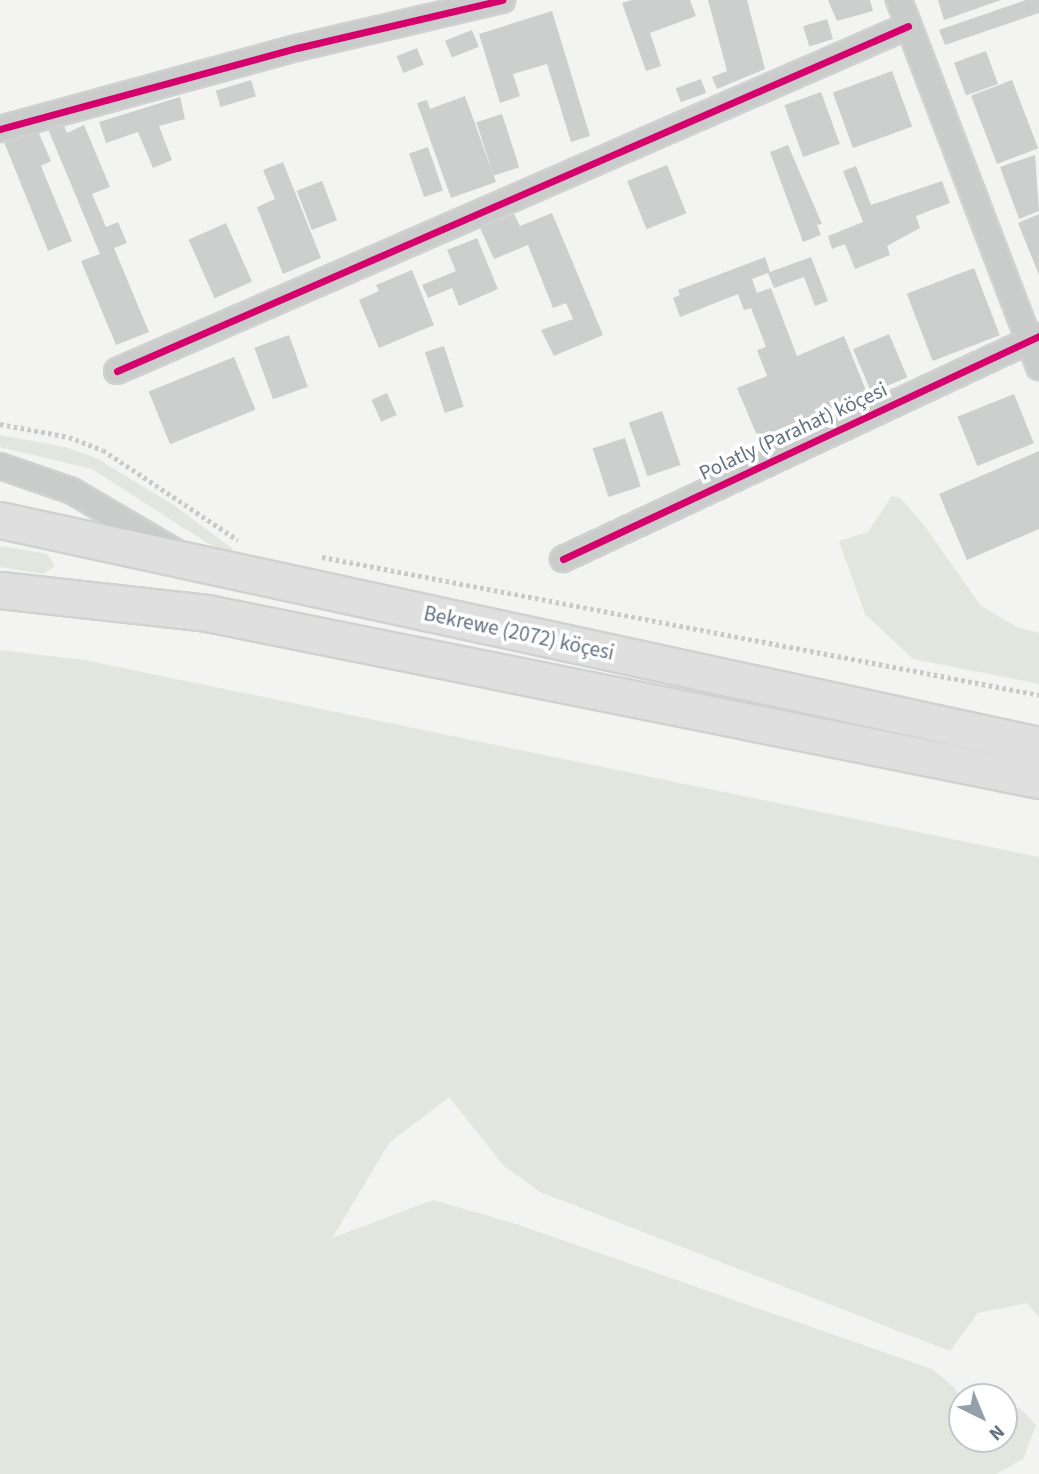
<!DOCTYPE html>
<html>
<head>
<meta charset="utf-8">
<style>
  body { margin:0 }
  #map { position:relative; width:1039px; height:1474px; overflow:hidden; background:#f3f3f1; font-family:"Source Sans 3",sans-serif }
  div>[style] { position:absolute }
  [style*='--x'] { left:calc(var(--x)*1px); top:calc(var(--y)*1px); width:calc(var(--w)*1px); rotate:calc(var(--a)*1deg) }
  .green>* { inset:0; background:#e2e6df }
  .building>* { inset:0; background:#cdcfcf; transform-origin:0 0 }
  .path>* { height:4.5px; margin-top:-2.25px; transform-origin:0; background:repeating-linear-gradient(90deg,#c8c9c9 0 3.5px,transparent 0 7px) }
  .roads { filter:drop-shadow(2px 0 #d0d1d1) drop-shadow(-2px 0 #d0d1d1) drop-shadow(0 2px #d0d1d1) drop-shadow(0 -2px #d0d1d1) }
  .minor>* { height:24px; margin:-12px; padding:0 12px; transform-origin:12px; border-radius:12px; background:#cacccc }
  .secondary>* { height:35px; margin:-17.5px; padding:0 17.5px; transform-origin:17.5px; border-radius:17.5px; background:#dfdfe0 }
  .cycleway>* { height:7px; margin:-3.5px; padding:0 3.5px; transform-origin:3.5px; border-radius:3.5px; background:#d6006c }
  span { translate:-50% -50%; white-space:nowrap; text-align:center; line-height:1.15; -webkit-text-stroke:7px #fff; paint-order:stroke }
  .street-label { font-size:21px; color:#637282 }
  .north { position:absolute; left:948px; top:1383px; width:70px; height:70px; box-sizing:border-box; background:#fff; border:2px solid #c1c7cd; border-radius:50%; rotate:137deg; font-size:19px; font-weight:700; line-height:28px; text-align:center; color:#637282 }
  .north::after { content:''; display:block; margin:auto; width:24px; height:32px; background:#959fa9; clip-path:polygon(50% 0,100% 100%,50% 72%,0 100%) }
</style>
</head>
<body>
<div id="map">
  <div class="green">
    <div style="clip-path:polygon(0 435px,65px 447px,96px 458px,175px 506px,233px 549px,229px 554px,204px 541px,92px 469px,0 447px)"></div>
    <div style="clip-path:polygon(892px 496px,900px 498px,924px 525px,980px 605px,1016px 627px,1039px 633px,1039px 684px,913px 659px,865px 614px,839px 541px,868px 532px)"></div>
    <div style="clip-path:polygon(0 546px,47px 554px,55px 566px,43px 574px,0 567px)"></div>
    <div style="clip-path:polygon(0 650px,84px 660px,1039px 857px,1039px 1317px,1027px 1303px,978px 1313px,950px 1351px,540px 1192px,504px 1166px,449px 1097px,389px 1143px,332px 1238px,433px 1200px,516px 1224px,932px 1369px,955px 1388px,962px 1401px,962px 1439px,1004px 1439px,1004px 1410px,1020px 1408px,1036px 1425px,1023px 1459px,996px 1474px,0 1474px)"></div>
  </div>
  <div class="building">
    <div style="clip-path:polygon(632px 0,690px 0,696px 16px,650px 33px,661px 66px,646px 71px,622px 3px)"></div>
    <div style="clip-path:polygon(708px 0,747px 0,765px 69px,717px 89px,712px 77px,727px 71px)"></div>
    <div style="clip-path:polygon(828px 0,870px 0,873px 11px,837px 21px)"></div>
    <div style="clip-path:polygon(938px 0,1001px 0,944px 20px)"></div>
    <div style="clip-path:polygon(1026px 0,1039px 0,1039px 13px,945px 45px,939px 30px)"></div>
    <div style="clip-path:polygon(552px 11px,590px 136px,571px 142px,547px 64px,513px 74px,520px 96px,500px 103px,479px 34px)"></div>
    <div style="left:827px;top:19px;width:21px;height:25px;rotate:73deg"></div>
    <div style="left:472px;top:30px;width:18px;height:29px;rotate:68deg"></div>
    <div style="left:417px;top:48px;width:18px;height:22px;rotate:68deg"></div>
    <div style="left:986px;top:51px;width:35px;height:34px;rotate:70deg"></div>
    <div style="left:892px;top:71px;width:59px;height:63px;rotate:70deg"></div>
    <div style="left:701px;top:79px;width:15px;height:27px;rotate:70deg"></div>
    <div style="left:251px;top:80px;width:17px;height:37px;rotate:73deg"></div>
    <div style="left:1012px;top:80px;width:73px;height:44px;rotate:69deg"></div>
    <div style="left:821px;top:92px;width:55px;height:39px;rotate:70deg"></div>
    <div style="clip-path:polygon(465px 96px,496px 182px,451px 198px,417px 103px,427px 100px,430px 109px)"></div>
    <div style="clip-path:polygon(180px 97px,185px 119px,159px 126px,172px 160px,153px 168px,138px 132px,106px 143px,99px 122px)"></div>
    <div style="left:502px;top:114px;width:56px;height:27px;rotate:72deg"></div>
    <div style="clip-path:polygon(63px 123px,67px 133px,84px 125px,110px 187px,92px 194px,106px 227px,118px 222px,127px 243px,114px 248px,149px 332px,116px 345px,81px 261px,100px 254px,48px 129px)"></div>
    <div style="clip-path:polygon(37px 129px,51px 161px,41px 166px,72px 241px,48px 251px,2px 137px)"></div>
    <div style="clip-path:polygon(788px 145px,822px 224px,817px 225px,821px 235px,803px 242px,770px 152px)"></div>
    <div style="left:428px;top:147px;width:46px;height:20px;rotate:71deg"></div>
    <div style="clip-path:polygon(1035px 155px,1039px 211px,1019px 219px,1000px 167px)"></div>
    <div style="clip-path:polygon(283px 162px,321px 258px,283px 274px,257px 207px,275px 199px,263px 170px)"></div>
    <div style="left:667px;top:165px;width:52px;height:43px;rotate:68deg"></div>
    <div style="clip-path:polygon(856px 166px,871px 205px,942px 181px,950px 203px,916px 216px,920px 228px,887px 246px,890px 255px,855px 269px,845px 244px,832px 249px,828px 236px,863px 222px,843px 171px)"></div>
    <div style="left:322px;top:181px;width:42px;height:27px;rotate:69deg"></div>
    <div style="clip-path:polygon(552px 213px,603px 335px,554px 356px,541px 330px,573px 319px,566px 303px,553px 308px,528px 245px,494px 259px,480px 228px,514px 214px,520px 226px)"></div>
    <div style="clip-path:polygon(1039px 214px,1039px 275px,1018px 223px)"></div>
    <div style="left:226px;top:223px;width:64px;height:41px;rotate:66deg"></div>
    <div style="clip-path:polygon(477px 238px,498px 289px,459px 306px,452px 288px,428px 298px,422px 285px,456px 271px,447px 250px)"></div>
    <div style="clip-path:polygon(765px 257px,770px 272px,811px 257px,828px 301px,815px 306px,804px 277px,774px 288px,768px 273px,752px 279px,757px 293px,771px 288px,797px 356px,844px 336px,867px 393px,758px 438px,737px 388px,767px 376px,757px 350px,766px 347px,751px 308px,744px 310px,738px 294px,680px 317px,673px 298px,680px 295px,678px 290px)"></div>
    <div style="left:974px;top:268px;width:72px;height:72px;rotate:69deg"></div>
    <div style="clip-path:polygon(412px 270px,434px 325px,379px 348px,359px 300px,379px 291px,376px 285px)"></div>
    <div style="left:889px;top:334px;width:47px;height:39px;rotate:67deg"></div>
    <div style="left:289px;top:335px;width:55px;height:37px;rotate:70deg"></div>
    <div style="left:444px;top:346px;width:64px;height:20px;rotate:72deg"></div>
    <div style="left:234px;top:357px;width:57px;height:92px;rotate:68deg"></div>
    <div style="left:387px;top:393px;width:24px;height:17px;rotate:66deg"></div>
    <div style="left:1014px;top:394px;width:53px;height:61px;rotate:68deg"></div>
    <div style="left:662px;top:411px;width:57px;height:35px;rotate:71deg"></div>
    <div style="left:625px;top:438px;width:51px;height:34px;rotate:72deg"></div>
    <div style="clip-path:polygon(1039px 451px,1039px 529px,967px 560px,939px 494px)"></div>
  </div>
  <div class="path">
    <div style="--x:0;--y:424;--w:70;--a:10.7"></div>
    <div style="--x:69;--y:437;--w:36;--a:21"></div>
    <div style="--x:103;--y:450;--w:162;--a:33.7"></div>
    <div style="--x:322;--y:557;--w:730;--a:10.89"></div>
  </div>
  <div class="roads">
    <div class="minor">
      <div style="--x:899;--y:0;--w:393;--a:69.1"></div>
      <div style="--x:0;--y:129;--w:308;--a:-15.3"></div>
      <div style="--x:297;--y:48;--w:211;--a:-13.2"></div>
      <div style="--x:117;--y:371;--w:863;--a:-23.56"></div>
      <div style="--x:0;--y:466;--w:76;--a:19.1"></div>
      <div style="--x:72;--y:491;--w:121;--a:30.4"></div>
      <div style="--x:563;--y:559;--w:526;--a:-25.1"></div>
    </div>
    <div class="secondary">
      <div style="--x:0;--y:520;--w:1063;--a:12.22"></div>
      <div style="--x:0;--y:590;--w:208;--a:6.3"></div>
      <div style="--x:207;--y:613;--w:849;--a:11.35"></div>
    </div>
  </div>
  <div class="cycleway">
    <div style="--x:0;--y:129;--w:308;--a:-15.3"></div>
    <div style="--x:297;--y:48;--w:211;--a:-13.2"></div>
    <div style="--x:117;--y:371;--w:863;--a:-23.56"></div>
    <div style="--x:563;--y:559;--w:526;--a:-25.1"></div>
  </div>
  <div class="street-label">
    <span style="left:793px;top:431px;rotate:-25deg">Polatly (Parahat) köçesi</span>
    <span style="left:519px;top:633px;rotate:12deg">Bekrewe (2072) köçesi</span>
  </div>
  <div class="north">N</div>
</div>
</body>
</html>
